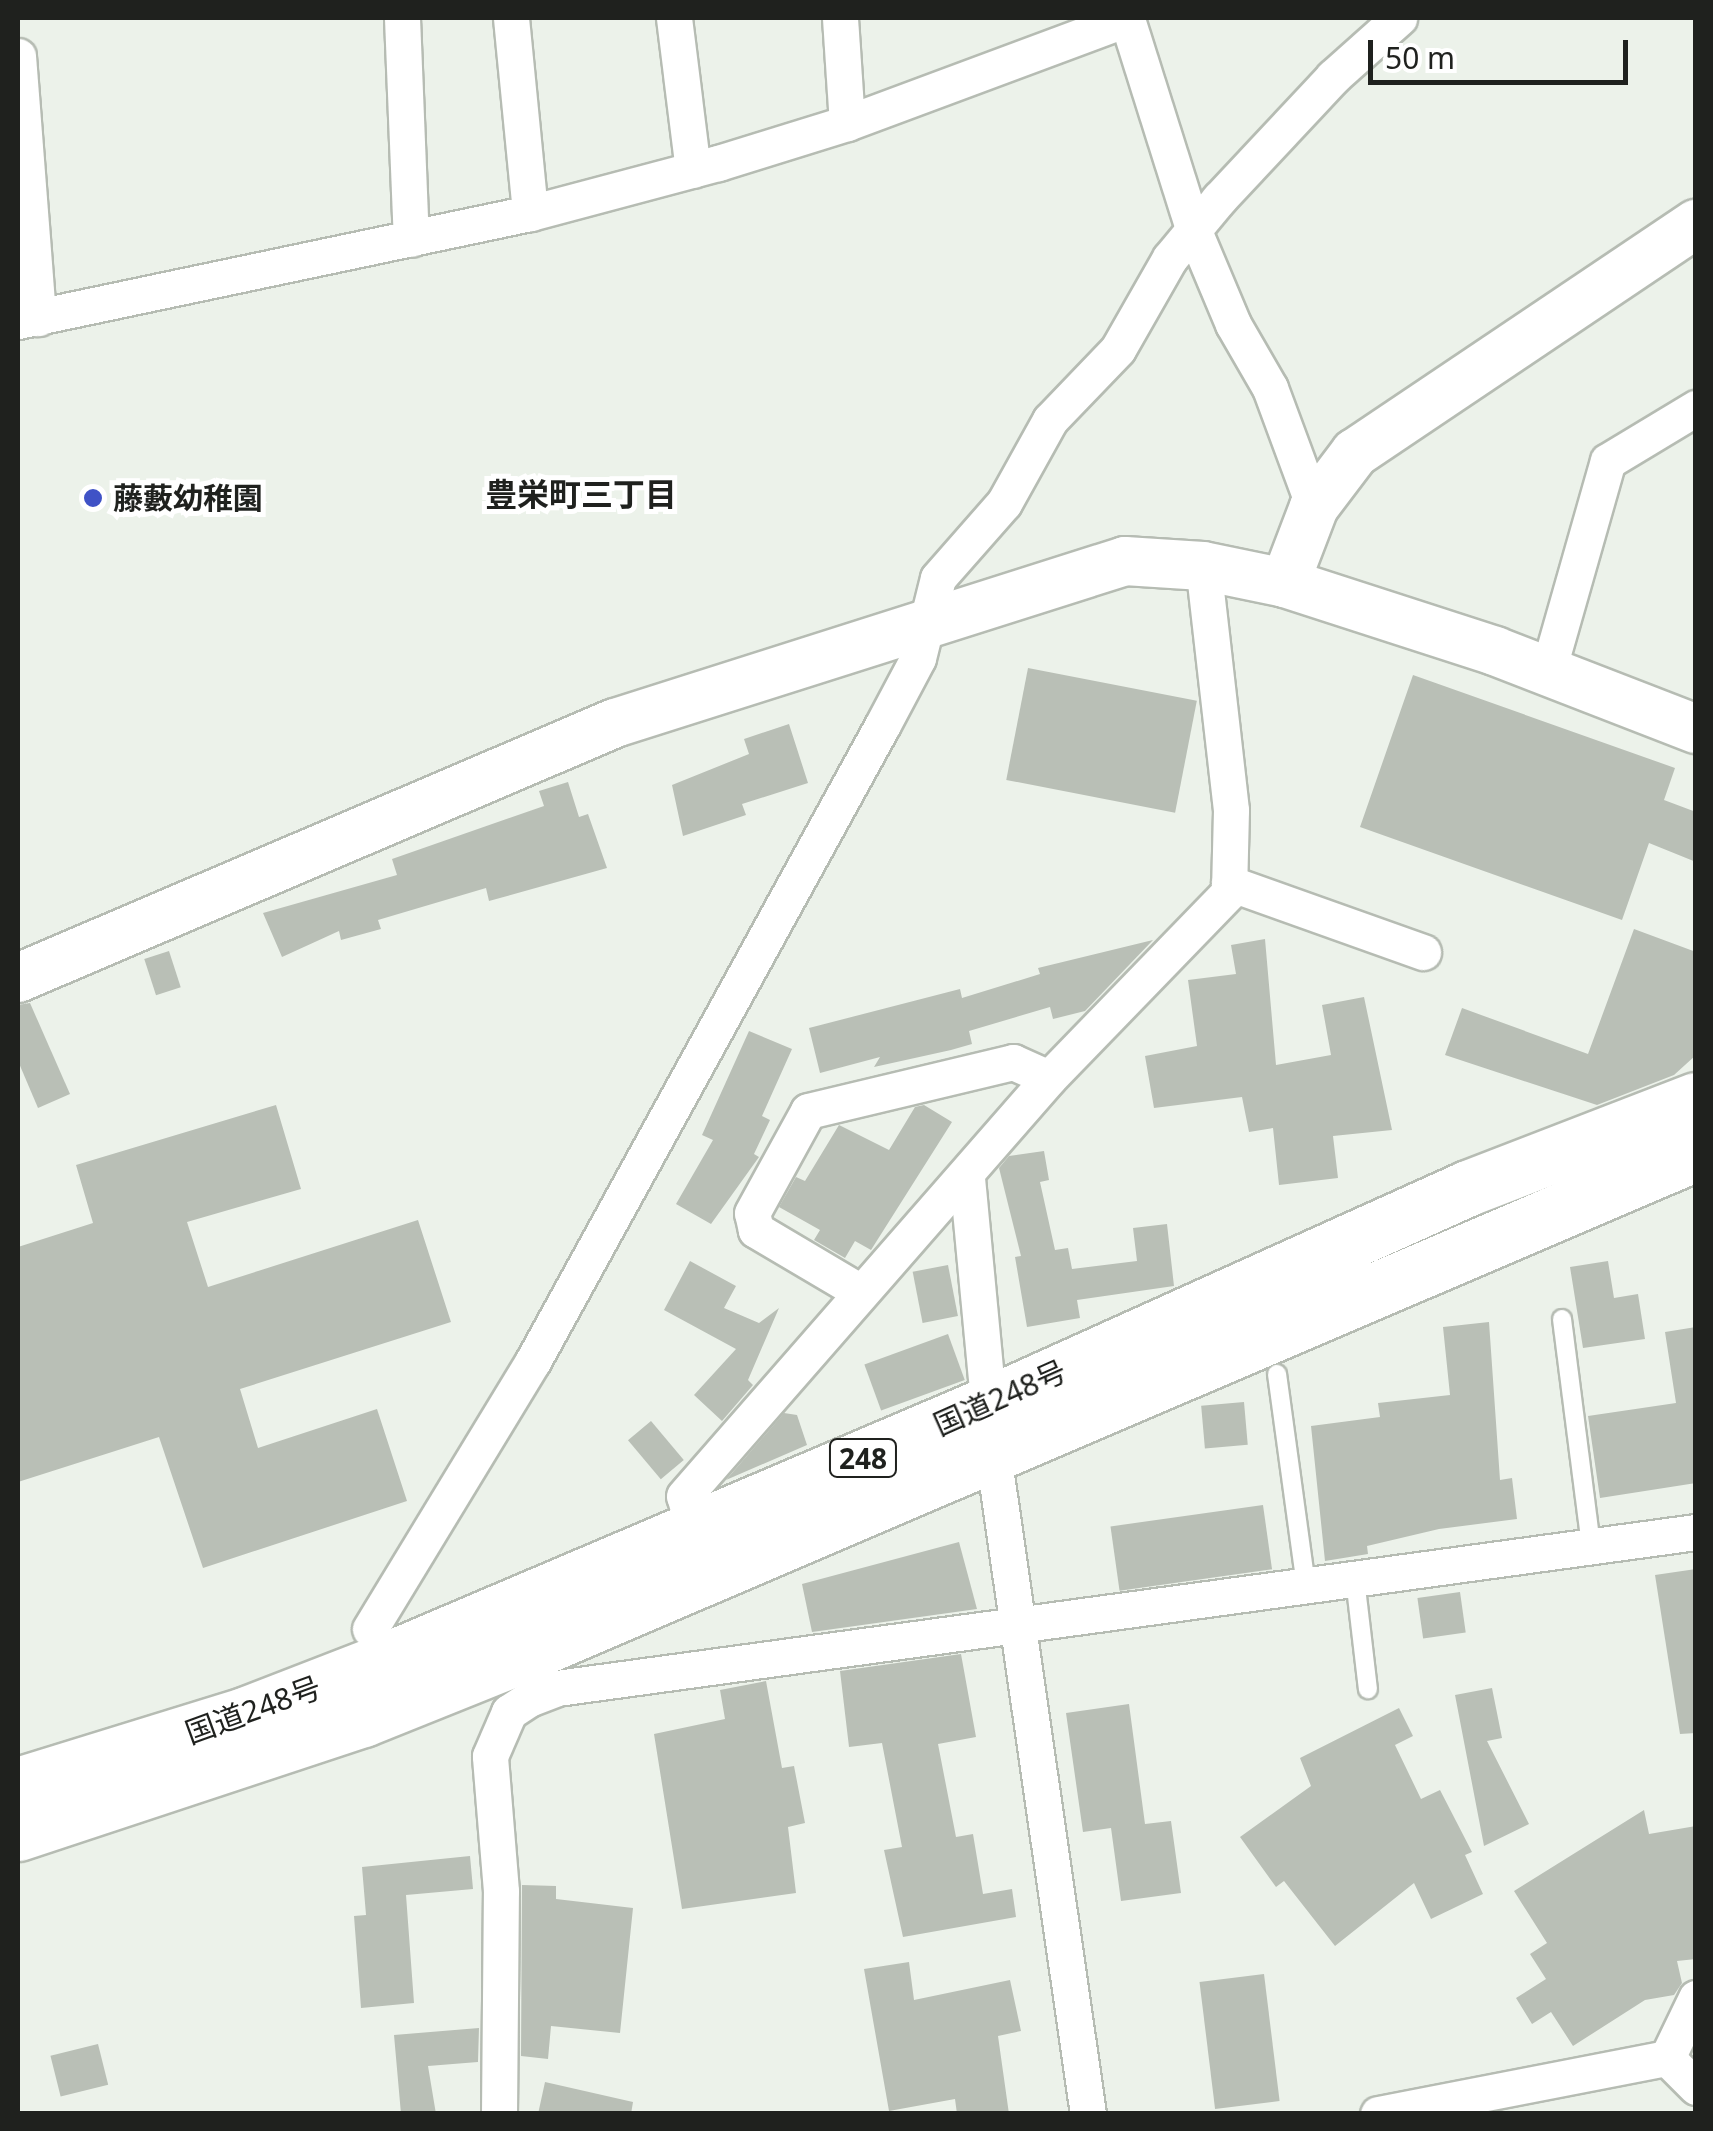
<!DOCTYPE html>
<html>
<head>
<meta charset="utf-8">
<style>
  body { margin:0 }
  #map { position:relative; width:1713px; height:2131px; overflow:hidden; background:#ecf2ea; font-family:"Noto Sans","Noto Sans JP",sans-serif }
  div>[style] { position:absolute }
  [style*='--x'] { left:calc(var(--x)*1px); top:calc(var(--y)*1px); width:calc(var(--w)*1px); rotate:calc(var(--a)*1deg) }
  .building>* { inset:0; background:#b9bfb6; transform-origin:0 0 }
  .roads { filter:drop-shadow(2px 0 #b6bcb3) drop-shadow(-2px 0 #b6bcb3) drop-shadow(0 2px #b6bcb3) drop-shadow(0 -2px #b6bcb3) }
  .lane>* { height:18px; margin:-9px; padding:0 9px; transform-origin:9px; border-radius:9px; background:#fff }
  .street>* { height:35px; margin:-17.5px; padding:0 17.5px; transform-origin:17.5px; border-radius:17.5px; background:#fff }
  .secondary>* { height:48px; margin:-24px; padding:0 24px; transform-origin:24px; border-radius:24px; background:#fff }
  .highway>* { height:55px; margin:-27.5px; padding:0 27.5px; transform-origin:27.5px; border-radius:27.5px; background:#fff }
  .dots>* { width:28px; height:28px; translate:-50% -50%; box-sizing:border-box; border:5px solid #fff; border-radius:50% }
  span { translate:-50% -50%; white-space:nowrap; text-align:center; line-height:1.15; -webkit-text-stroke:10px #fff; paint-order:stroke }
  .shield-label span { padding:2px 8px; background:#fff; border:2px solid; border-radius:8px; -webkit-text-stroke-width:0 }
  .shield-label { font-size:28px; color:#1f211e; font-weight:700 }
  .poi-label { font-size:30px; color:#1f211e; font-weight:700 }
  .left { translate:0 -50%; text-align:left }
  .street-label { font-size:30px; color:#1f211e }
  .neighbourhood-label { font-size:32px; color:#1f211e; font-weight:700 }
  .frame { position:absolute; inset:0; border:20px solid #1f211e; pointer-events:none }
  .scale { position:absolute; left:1368px; top:40px; width:260px; height:45px; box-sizing:border-box; border:5px solid #1f211e; border-top:0; padding-left:12px; font-size:30px; line-height:35px; white-space:nowrap; color:#1f211e; -webkit-text-stroke:8px #fff; paint-order:stroke }
</style>
</head>
<body>
<div id="map">
  <div class="building">
    <div style="left:1028px;top:668px;width:172px;height:114px;rotate:11deg"></div>
    <div style="clip-path:polygon(1413px 675px,1675px 768px,1664px 800px,1696px 812px,1696px 862px,1649px 843px,1622px 920px,1360px 827px)"></div>
    <div style="clip-path:polygon(789px 724px,808px 783px,742px 804px,746px 815px,683px 836px,672px 785px,749px 754px,744px 739px)"></div>
    <div style="clip-path:polygon(568px 782px,579px 817px,588px 814px,607px 868px,489px 901px,486px 888px,378px 920px,381px 929px,341px 940px,339px 931px,282px 957px,263px 913px,397px 875px,392px 859px,544px 806px,539px 791px)"></div>
    <div style="clip-path:polygon(1634px 929px,1696px 952px,1696px 1055px,1674px 1075px,1597px 1105px,1445px 1055px,1462px 1008px,1588px 1054px)"></div>
    <div style="clip-path:polygon(1265px 939px,1276px 1065px,1331px 1055px,1322px 1005px,1364px 997px,1392px 1130px,1333px 1136px,1338px 1178px,1279px 1185px,1273px 1128px,1249px 1132px,1242px 1097px,1154px 1108px,1145px 1056px,1197px 1046px,1188px 980px,1236px 974px,1231px 945px)"></div>
    <div style="clip-path:polygon(1153px 940px,1085px 1011px,1053px 1019px,1050px 1007px,969px 1031px,972px 1044px,951px 1050px,874px 1067px,880px 1057px,820px 1073px,809px 1028px,960px 989px,962px 998px,1040px 974px,1038px 968px)"></div>
    <div style="left:169px;top:951px;width:38px;height:26px;rotate:72deg"></div>
    <div style="clip-path:polygon(30px 1003px,70px 1094px,38px 1108px,18px 1061px,18px 1005px)"></div>
    <div style="clip-path:polygon(749px 1031px,792px 1049px,762px 1116px,770px 1120px,754px 1154px,759px 1157px,711px 1224px,676px 1204px,713px 1140px,702px 1135px)"></div>
    <div style="clip-path:polygon(276px 1105px,301px 1189px,187px 1222px,208px 1287px,418px 1220px,451px 1322px,240px 1389px,258px 1448px,377px 1409px,407px 1501px,203px 1568px,159px 1437px,18px 1482px,18px 1247px,93px 1223px,76px 1165px)"></div>
    <div style="clip-path:polygon(924px 1105px,952px 1122px,871px 1250px,855px 1241px,845px 1258px,814px 1240px,820px 1230px,779px 1207px,796px 1177px,805px 1181px,839px 1125px,889px 1150px,915px 1107px)"></div>
    <div style="clip-path:polygon(1044px 1151px,1049px 1180px,1040px 1182px,1055px 1250px,1068px 1248px,1072px 1269px,1137px 1261px,1133px 1228px,1167px 1224px,1174px 1286px,1077px 1300px,1080px 1318px,1027px 1327px,1015px 1257px,1021px 1256px,999px 1168px,1009px 1156px)"></div>
    <div style="clip-path:polygon(690px 1261px,736px 1286px,724px 1308px,759px 1323px,779px 1308px,748px 1380px,753px 1385px,722px 1421px,694px 1395px,736px 1349px,664px 1310px)"></div>
    <div style="clip-path:polygon(1608px 1261px,1614px 1298px,1638px 1294px,1645px 1339px,1583px 1348px,1570px 1267px)"></div>
    <div style="left:948px;top:1265px;width:52px;height:36px;rotate:79deg"></div>
    <div style="clip-path:polygon(1489px 1322px,1500px 1480px,1512px 1478px,1517px 1519px,1439px 1529px,1367px 1546px,1368px 1554px,1325px 1561px,1311px 1426px,1380px 1417px,1378px 1403px,1450px 1395px,1443px 1327px)"></div>
    <div style="clip-path:polygon(1696px 1327px,1696px 1483px,1600px 1498px,1588px 1416px,1676px 1403px,1665px 1332px)"></div>
    <div style="left:948px;top:1334px;width:49px;height:89px;rotate:70deg"></div>
    <div style="left:1244px;top:1402px;width:43px;height:43px;rotate:85deg"></div>
    <div style="clip-path:polygon(784px 1413px,797px 1415px,807px 1445px,726px 1480px)"></div>
    <div style="left:651px;top:1421px;width:51px;height:30px;rotate:50deg"></div>
    <div style="left:1263px;top:1505px;width:65px;height:154px;rotate:82deg"></div>
    <div style="clip-path:polygon(959px 1542px,977px 1609px,812px 1632px,802px 1584px)"></div>
    <div style="clip-path:polygon(1696px 1569px,1696px 1733px,1680px 1734px,1655px 1575px)"></div>
    <div style="left:1460px;top:1592px;width:41px;height:43px;rotate:82deg"></div>
    <div style="clip-path:polygon(961px 1654px,976px 1737px,938px 1744px,956px 1837px,973px 1834px,983px 1894px,1012px 1889px,1016px 1917px,903px 1937px,884px 1850px,902px 1847px,882px 1743px,849px 1747px,840px 1671px)"></div>
    <div style="clip-path:polygon(766px 1681px,782px 1768px,794px 1766px,805px 1823px,788px 1827px,796px 1893px,682px 1909px,654px 1734px,725px 1719px,720px 1690px)"></div>
    <div style="clip-path:polygon(1492px 1688px,1502px 1738px,1487px 1741px,1529px 1824px,1484px 1846px,1455px 1695px)"></div>
    <div style="clip-path:polygon(1129px 1704px,1145px 1824px,1171px 1821px,1181px 1893px,1121px 1901px,1111px 1828px,1083px 1832px,1066px 1713px)"></div>
    <div style="clip-path:polygon(1399px 1708px,1413px 1736px,1395px 1745px,1421px 1799px,1440px 1790px,1472px 1852px,1465px 1855px,1483px 1894px,1431px 1919px,1414px 1883px,1335px 1946px,1284px 1881px,1276px 1887px,1240px 1837px,1311px 1786px,1300px 1758px)"></div>
    <div style="clip-path:polygon(1644px 1810px,1649px 1834px,1696px 1826px,1696px 1959px,1677px 1961px,1682px 1983px,1674px 1995px,1645px 2000px,1573px 2046px,1551px 2012px,1532px 2024px,1516px 1998px,1546px 1979px,1530px 1954px,1547px 1943px,1514px 1891px)"></div>
    <div style="clip-path:polygon(470px 1856px,473px 1889px,406px 1895px,414px 2003px,361px 2008px,354px 1916px,366px 1915px,362px 1867px)"></div>
    <div style="clip-path:polygon(522px 1885px,556px 1886px,556px 1899px,633px 1908px,620px 2033px,551px 2026px,548px 2059px,521px 2056px)"></div>
    <div style="clip-path:polygon(909px 1962px,914px 2000px,1010px 1980px,1021px 2031px,998px 2036px,1009px 2114px,957px 2114px,955px 2099px,889px 2111px,864px 1969px)"></div>
    <div style="left:1264px;top:1974px;width:128px;height:65px;rotate:83deg"></div>
    <div style="clip-path:polygon(479px 2028px,478px 2062px,428px 2066px,436px 2114px,401px 2114px,394px 2035px)"></div>
    <div style="left:98px;top:2044px;width:42px;height:49px;rotate:76deg"></div>
    <div style="clip-path:polygon(545px 2082px,633px 2102px,631px 2114px,538px 2114px)"></div>
  </div>
  <div class="roads">
    <div class="lane">
      <div style="--x:1562;--y:1319;--w:229;--a:82.7"></div>
      <div style="--x:1277;--y:1374;--w:214;--a:82.2"></div>
      <div style="--x:1355;--y:1579;--w:111;--a:83.3"></div>
    </div>
    <div class="street">
      <div style="--x:402;--y:18;--w:221;--a:87.7"></div>
      <div style="--x:511;--y:18;--w:196;--a:84.4"></div>
      <div style="--x:674;--y:18;--w:153;--a:82.9"></div>
      <div style="--x:840;--y:18;--w:105;--a:86.2"></div>
      <div style="--x:18;--y:56;--w:263;--a:85.6"></div>
      <div style="--x:18;--y:321;--w:523;--a:-11.91"></div>
      <div style="--x:530;--y:213;--w:195;--a:-14.9"></div>
      <div style="--x:718;--y:163;--w:135;--a:-17.2"></div>
      <div style="--x:847;--y:123;--w:299;--a:-20.4"></div>
      <div style="--x:1127;--y:19;--w:222;--a:72.5"></div>
      <div style="--x:1194;--y:231;--w:101;--a:67.2"></div>
      <div style="--x:1233;--y:324;--w:74;--a:60"></div>
      <div style="--x:1270;--y:388;--w:127;--a:69.7"></div>
      <div style="--x:1548;--y:671;--w:218;--a:-74.1"></div>
      <div style="--x:1608;--y:461;--w:103;--a:-31.1"></div>
      <div style="--x:1229;--y:883;--w:206;--a:19.6"></div>
      <div style="--x:967;--y:1178;--w:277;--a:84.6"></div>
      <div style="--x:993;--y:1454;--w:667;--a:81.81"></div>
      <div style="--x:859;--y:1291;--w:120;--a:-149.4"></div>
      <div style="--x:756;--y:1230;--w:17;--a:-103"></div>
      <div style="--x:752;--y:1213;--w:116;--a:-61.2"></div>
      <div style="--x:808;--y:1111;--w:211;--a:-13.4"></div>
      <div style="--x:1013;--y:1062;--w:39;--a:24"></div>
      <div style="--x:694;--y:1530;--w:35;--a:-106"></div>
      <div style="--x:684;--y:1496;--w:555;--a:-48.87"></div>
      <div style="--x:1049;--y:1078;--w:259;--a:-45.9"></div>
      <div style="--x:1229;--y:892;--w:82;--a:-88.6"></div>
      <div style="--x:1231;--y:810;--w:246;--a:-96.5"></div>
      <div style="--x:370;--y:1629;--w:314;--a:-58.7"></div>
      <div style="--x:533;--y:1361;--w:725;--a:-61.21"></div>
      <div style="--x:882;--y:726;--w:77;--a:-62.1"></div>
      <div style="--x:918;--y:658;--w:82;--a:-76"></div>
      <div style="--x:938;--y:578;--w:100;--a:-48.7"></div>
      <div style="--x:1004;--y:503;--w:95;--a:-61"></div>
      <div style="--x:1050;--y:420;--w:98;--a:-46.2"></div>
      <div style="--x:1118;--y:349;--w:105;--a:-60.3"></div>
      <div style="--x:1170;--y:258;--w:77;--a:-50.3"></div>
      <div style="--x:1219;--y:199;--w:167;--a:-46.9"></div>
      <div style="--x:1333;--y:77;--w:89;--a:-41.8"></div>
      <div style="--x:1667;--y:2058;--w:67;--a:-64.2"></div>
      <div style="--x:1667;--y:2058;--w:41;--a:45"></div>
      <div style="--x:499;--y:2114;--w:223;--a:-89.5"></div>
      <div style="--x:501;--y:1891;--w:135;--a:-94.7"></div>
      <div style="--x:490;--y:1756;--w:48;--a:-66.6"></div>
      <div style="--x:509;--y:1712;--w:24;--a:-33"></div>
      <div style="--x:529;--y:1699;--w:30;--a:-21"></div>
      <div style="--x:557;--y:1688;--w:1150;--a:-7.8"></div>
      <div style="--x:1378;--y:2114;--w:294;--a:-11"></div>
    </div>
    <div class="secondary">
      <div style="--x:1285;--y:583;--w:81;--a:-69.1"></div>
      <div style="--x:1314;--y:507;--w:68;--a:-52.8"></div>
      <div style="--x:1355;--y:453;--w:411;--a:-33.9"></div>
      <div style="--x:18;--y:978;--w:649;--a:-23.13"></div>
      <div style="--x:615;--y:723;--w:535;--a:-17.62"></div>
      <div style="--x:1125;--y:561;--w:78;--a:3.7"></div>
      <div style="--x:1203;--y:566;--w:84;--a:11.7"></div>
      <div style="--x:1285;--y:583;--w:221;--a:17.9"></div>
      <div style="--x:1495;--y:651;--w:216;--a:21.2"></div>
    </div>
    <div class="highway">
      <div style="--x:18;--y:1785;--w:240;--a:-17.2"></div>
      <div style="--x:247;--y:1714;--w:152;--a:-21.2"></div>
      <div style="--x:389;--y:1659;--w:654;--a:-23.04"></div>
      <div style="--x:991;--y:1403;--w:523;--a:-24.26"></div>
      <div style="--x:1468;--y:1188;--w:244;--a:-21.1"></div>
      <div style="--x:18;--y:1833;--w:363;--a:-18.3"></div>
      <div style="--x:363;--y:1719;--w:188;--a:-21.9"></div>
      <div style="--x:537;--y:1649;--w:1261;--a:-23.17"></div>
    </div>
  </div>
  <div class="dots">
    <div style="left:93px;top:498px;background:#3f52c6"></div>
  </div>
  <div class="shield-label">
    <span style="left:863px;top:1458px">248</span>
  </div>
  <div class="poi-label">
    <span class="left" style="left:113px;top:498px">藤藪幼稚園</span>
  </div>
  <div class="street-label">
    <span style="left:1000px;top:1398px;rotate:-24deg">国道248号</span>
    <span style="left:253px;top:1710px;rotate:-20deg">国道248号</span>
  </div>
  <div class="neighbourhood-label">
    <span style="left:581px;top:494px">豊栄町三丁目</span>
  </div>
  <div class="frame"></div>
  <div class="scale">50 m</div>
</div>
</body>
</html>
